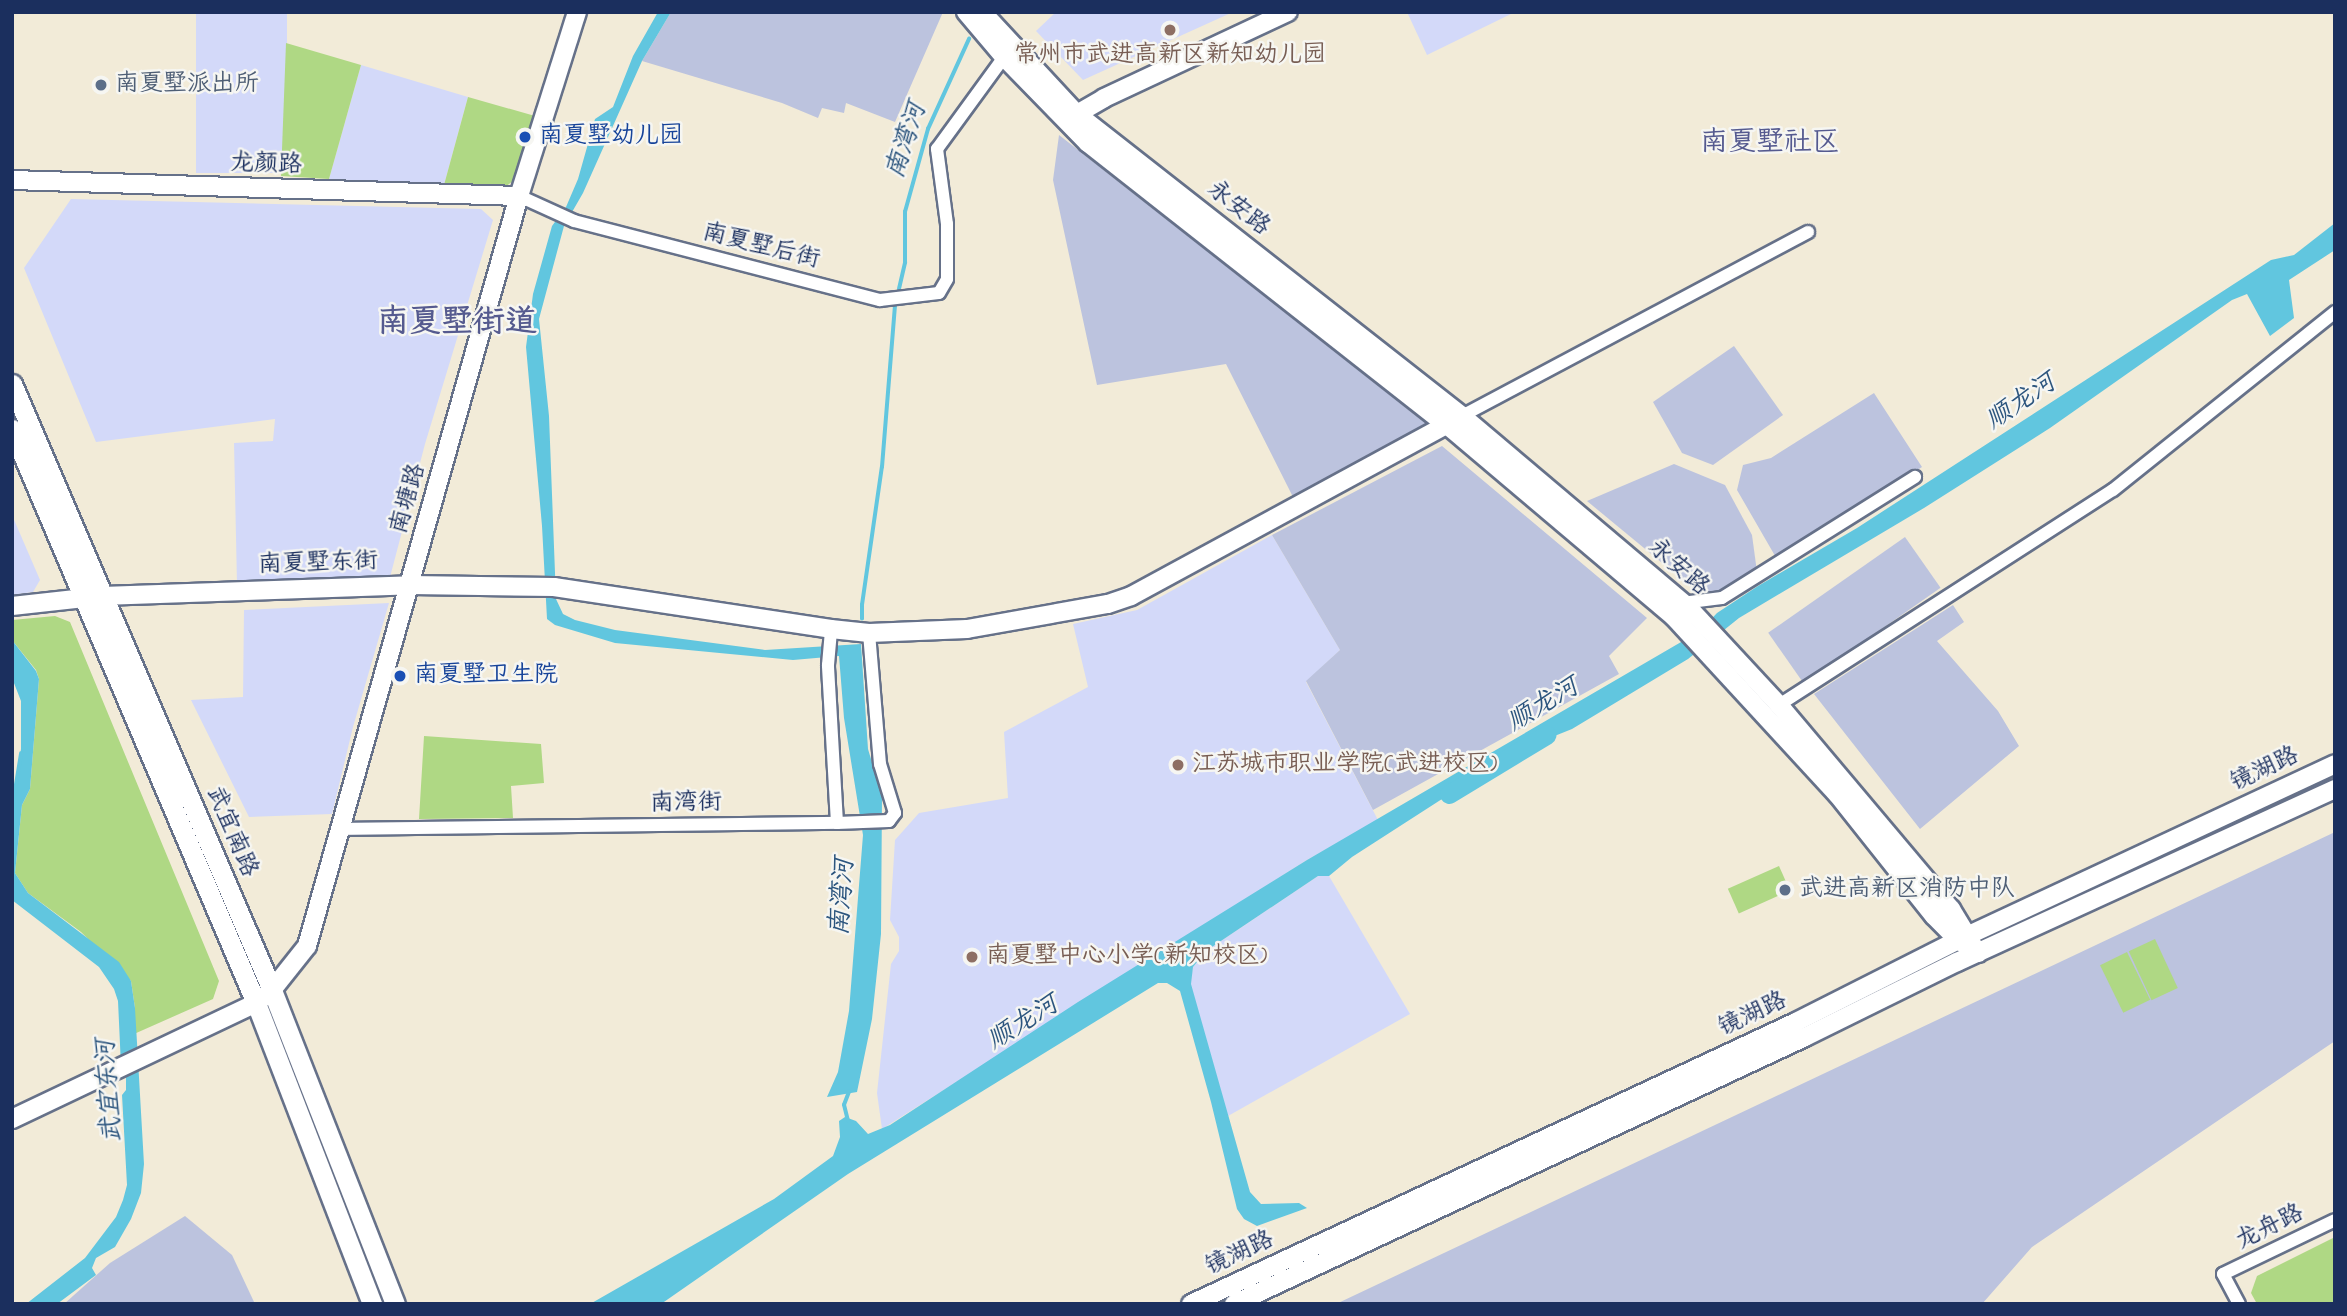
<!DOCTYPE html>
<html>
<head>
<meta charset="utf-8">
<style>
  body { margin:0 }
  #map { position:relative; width:2347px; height:1316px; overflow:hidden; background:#f2ebd8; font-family:"Indie Flower","LXGW WenKai TC",sans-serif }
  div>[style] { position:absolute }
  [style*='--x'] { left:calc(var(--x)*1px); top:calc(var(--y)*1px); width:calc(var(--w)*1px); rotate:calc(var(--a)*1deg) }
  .built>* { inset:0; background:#d3d9f9; transform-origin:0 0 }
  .industrial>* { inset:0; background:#bcc3de; transform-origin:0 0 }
  .green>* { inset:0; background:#afd884; transform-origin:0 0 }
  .water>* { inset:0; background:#61c6df }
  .stream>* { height:3.5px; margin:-1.75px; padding:0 1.75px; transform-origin:1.75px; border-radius:1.75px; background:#61c6df }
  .river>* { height:19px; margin:-9.5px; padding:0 9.5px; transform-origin:9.5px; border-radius:9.5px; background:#61c6df }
  .roads { filter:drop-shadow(2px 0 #667189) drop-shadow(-2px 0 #667189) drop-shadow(0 2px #667189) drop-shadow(0 -2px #667189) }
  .street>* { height:12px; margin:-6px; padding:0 6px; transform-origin:6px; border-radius:6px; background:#fff }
  .secondary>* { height:18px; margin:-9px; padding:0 9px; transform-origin:9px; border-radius:9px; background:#fff }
  .primary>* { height:19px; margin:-9.5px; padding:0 9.5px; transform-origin:9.5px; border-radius:9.5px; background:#fff }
  .dots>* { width:19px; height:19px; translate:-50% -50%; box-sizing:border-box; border:4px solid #f6f6f2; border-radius:50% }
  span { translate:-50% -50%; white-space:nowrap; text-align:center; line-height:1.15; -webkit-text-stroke:5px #f6f6f2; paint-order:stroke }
  .education-label { font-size:24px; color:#785e54 }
  .left { translate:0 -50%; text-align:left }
  .service-label { font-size:24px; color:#4e5e75 }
  .transit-label { font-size:24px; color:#164399 }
  .street-label { font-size:24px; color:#1b2f5e }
  .water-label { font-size:26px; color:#2c557e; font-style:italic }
  .quarter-label { font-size:28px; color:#555a8f }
  .district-label { font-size:32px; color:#555a8f; font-weight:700 }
  .frame { position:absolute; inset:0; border:14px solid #1b2f5e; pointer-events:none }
</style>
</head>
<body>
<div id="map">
  <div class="built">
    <div style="left:196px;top:12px;width:91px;height:161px"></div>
    <div style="clip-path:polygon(1056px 12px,1233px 12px,1083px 80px,1036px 31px)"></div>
    <div style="clip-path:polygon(1407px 12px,1515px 12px,1427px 55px)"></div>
    <div style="clip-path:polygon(361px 65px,468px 97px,444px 185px,329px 179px)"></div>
    <div style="clip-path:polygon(71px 199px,481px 209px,493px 220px,425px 444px,389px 581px,237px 584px,234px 443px,273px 441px,275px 419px,96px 442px,24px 268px)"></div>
    <div style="clip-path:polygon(12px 515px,40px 580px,33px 592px,12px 595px)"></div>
    <div style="clip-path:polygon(1272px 535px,1340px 650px,1306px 682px,1378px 820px,1307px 860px,882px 1129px,877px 1093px,891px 964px,899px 951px,899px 937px,890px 920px,895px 840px,919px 813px,1008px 798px,1004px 732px,1088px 687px,1073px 624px,1137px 610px)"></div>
    <div style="clip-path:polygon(389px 603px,353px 727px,332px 814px,249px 817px,191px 700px,243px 697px,244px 610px)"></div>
    <div style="clip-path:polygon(1318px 876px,1329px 876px,1410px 1014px,1228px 1116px,1190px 983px,1193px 967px,1206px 951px)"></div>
  </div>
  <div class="industrial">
    <div style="clip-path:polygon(671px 12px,943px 12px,895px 122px,846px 103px,844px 113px,822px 108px,818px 118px,782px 103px,642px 61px)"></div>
    <div style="clip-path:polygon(1059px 135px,1430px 424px,1293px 497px,1226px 364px,1097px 385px,1053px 180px)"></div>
    <div style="clip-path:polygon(1734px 346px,1783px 415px,1713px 465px,1682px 453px,1653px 402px)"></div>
    <div style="clip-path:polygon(1874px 393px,1922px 467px,1778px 561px,1737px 490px,1743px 465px,1771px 458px)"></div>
    <div style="clip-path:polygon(1442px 446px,1647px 618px,1609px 656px,1619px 674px,1373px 810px,1306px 681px,1340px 650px,1272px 535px)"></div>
    <div style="clip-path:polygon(1674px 464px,1725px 485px,1752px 535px,1757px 572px,1707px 600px,1587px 501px)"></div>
    <div style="left:1905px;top:537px;width:62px;height:167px;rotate:55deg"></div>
    <div style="clip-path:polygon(1953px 605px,1964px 622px,1937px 641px,1998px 711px,2019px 746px,1920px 829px,1814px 694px)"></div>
    <div style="clip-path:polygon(2335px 832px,2335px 1041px,2032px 1247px,1982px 1304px,1336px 1304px)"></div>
    <div style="clip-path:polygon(185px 1216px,232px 1255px,255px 1304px,64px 1304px,110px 1263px)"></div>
  </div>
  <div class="green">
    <div style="clip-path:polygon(286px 43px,361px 65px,329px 179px,281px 176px)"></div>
    <div style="clip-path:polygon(468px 97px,535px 116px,517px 178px,505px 187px,444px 185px)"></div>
    <div style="clip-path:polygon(55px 616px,70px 622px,219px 981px,213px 999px,134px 1034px,135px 1008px,131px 981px,81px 932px,28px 893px,15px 873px,22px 805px,30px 789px,39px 679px,36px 670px,12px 640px,12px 620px)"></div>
    <div style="clip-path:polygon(424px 736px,541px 744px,544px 783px,511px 786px,513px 818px,419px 819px)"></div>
    <div style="left:1779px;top:866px;width:27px;height:56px;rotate:66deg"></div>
    <div style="left:2155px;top:939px;width:54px;height:29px;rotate:65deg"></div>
    <div style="left:2127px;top:952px;width:53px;height:30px;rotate:64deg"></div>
    <div style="clip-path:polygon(2335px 1237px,2335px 1304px,2257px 1304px,2251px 1293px,2257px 1276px)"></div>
  </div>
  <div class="water">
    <div style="clip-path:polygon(658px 12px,671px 12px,642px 61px,583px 193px,564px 226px,539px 319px,549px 416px,556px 599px,563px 614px,575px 620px,615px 630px,765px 650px,861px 644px,868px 749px,882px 796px,881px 934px,872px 1019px,857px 1092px,827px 1097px,838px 1072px,849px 1011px,863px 835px,844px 718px,839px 656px,793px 660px,615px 643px,555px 625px,547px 619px,542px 526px,526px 347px,533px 294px,552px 226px,566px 207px,578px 179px,595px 119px,613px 107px,633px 56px)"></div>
    <div style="clip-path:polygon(2335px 223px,2335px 250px,2289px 280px,2294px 318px,2270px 336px,2247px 294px,2232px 300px,2050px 428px,1924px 508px,1739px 618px,1688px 659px,1572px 729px,1515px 752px,1352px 857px,1329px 876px,1318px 876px,1206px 951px,1193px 967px,1191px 984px,1250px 1192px,1261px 1204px,1299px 1203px,1307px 1208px,1257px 1226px,1244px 1219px,1237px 1209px,1211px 1102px,1180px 991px,1167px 983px,1158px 983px,848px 1174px,661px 1304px,590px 1304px,774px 1199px,833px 1156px,840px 1137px,839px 1121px,845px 1117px,856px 1121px,868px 1134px,890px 1125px,1078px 1002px,1307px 860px,1700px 631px,1717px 613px,1758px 586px,1857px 528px,2271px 260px,2294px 255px)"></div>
    <div style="clip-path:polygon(12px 640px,36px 671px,39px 679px,30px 789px,22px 805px,15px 873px,28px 893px,119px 962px,131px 981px,135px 1008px,144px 1164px,141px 1193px,131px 1219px,115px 1247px,96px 1258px,92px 1268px,96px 1275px,57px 1304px,26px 1304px,85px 1258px,116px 1217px,123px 1200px,127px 1185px,122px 1095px,126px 1090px,126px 1076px,121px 1066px,118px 1001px,114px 989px,99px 967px,12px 900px,12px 810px,21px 749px,21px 701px,12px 678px)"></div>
  </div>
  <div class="stream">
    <div style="--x:899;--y:289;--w:27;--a:-77"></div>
    <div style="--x:905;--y:263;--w:51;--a:-90"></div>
    <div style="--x:905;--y:212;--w:86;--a:-74.5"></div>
    <div style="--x:928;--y:129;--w:99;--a:-65.5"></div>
    <div style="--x:862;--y:619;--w:14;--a:-90"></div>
    <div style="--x:862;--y:605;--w:139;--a:-81.8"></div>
    <div style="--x:882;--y:467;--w:161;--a:-85.4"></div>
    <div style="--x:12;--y:809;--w:56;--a:-80.7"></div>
    <div style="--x:848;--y:1121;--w:16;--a:-104"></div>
    <div style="--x:844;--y:1105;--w:14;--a:-69"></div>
  </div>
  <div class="river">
    <div style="--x:1449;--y:794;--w:114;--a:-31.3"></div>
  </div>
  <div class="roads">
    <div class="street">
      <div style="--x:519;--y:196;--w:60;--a:24.4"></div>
      <div style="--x:574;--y:221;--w:316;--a:14.5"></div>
      <div style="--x:880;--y:300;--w:59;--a:-6.8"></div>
      <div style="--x:939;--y:293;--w:16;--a:-60"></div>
      <div style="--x:947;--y:279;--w:55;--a:-90"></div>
      <div style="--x:947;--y:224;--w:76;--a:-97.6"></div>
      <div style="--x:937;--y:149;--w:114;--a:-53.9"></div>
      <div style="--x:1462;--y:416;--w:392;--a:-28"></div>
      <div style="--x:1682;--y:603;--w:40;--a:-7.1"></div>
      <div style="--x:1722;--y:598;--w:228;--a:-32.1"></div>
      <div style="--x:1779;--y:705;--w:397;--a:-32.8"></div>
      <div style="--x:2113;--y:490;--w:285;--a:-38.7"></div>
      <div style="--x:837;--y:823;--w:52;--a:-2.2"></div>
      <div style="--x:889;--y:821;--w:10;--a:-53"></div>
      <div style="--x:895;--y:813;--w:51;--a:-107"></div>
      <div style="--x:880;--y:764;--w:131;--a:-94.8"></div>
      <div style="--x:341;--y:829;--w:496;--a:-0.7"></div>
      <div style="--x:837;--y:823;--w:158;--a:-93.3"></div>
      <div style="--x:828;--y:665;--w:36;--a:-85"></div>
      <div style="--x:2239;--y:1304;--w:34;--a:-118"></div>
      <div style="--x:2223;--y:1274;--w:124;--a:-25.7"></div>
    </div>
    <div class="secondary">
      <div style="--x:966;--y:12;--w:59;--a:49.8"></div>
      <div style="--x:1004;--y:57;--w:120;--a:45.7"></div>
      <div style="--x:1088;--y:143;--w:457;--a:38.2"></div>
      <div style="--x:1447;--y:425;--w:297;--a:40.2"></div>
      <div style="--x:1674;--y:617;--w:241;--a:47.4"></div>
      <div style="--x:1837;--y:794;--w:156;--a:51.5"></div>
      <div style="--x:1934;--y:916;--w:34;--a:45"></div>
      <div style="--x:1958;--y:940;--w:24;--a:33"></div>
      <div style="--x:983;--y:13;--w:138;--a:47.1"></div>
      <div style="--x:1077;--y:114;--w:489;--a:38.1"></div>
      <div style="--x:1462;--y:416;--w:296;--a:40.2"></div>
      <div style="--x:1688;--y:607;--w:134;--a:47.1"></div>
      <div style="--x:1779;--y:705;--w:267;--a:49.9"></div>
      <div style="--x:1951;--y:909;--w:44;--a:58.8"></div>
      <div style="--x:1070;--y:118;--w:39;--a:-30"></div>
      <div style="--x:1104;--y:98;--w:203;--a:-25.1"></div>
      <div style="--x:12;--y:180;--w:507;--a:1.81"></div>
      <div style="--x:12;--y:606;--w:91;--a:-6.3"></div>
      <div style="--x:102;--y:596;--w:309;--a:-2"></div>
      <div style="--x:411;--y:585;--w:143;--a:0.8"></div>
      <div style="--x:554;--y:587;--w:280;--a:8.6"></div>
      <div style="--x:831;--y:629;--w:38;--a:6"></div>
      <div style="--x:869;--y:633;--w:98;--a:-2.3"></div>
      <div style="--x:967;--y:629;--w:143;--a:-10.1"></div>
      <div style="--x:1108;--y:604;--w:24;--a:-19"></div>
      <div style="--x:1131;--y:596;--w:377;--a:-28.5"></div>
      <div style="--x:12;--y:1119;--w:270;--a:-25.4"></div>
      <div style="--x:256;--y:1003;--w:21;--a:-39"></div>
      <div style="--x:272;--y:990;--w:56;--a:-51.5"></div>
      <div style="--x:307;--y:946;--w:779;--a:-74.22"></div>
      <div style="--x:519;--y:196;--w:193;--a:-72.5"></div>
      <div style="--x:1191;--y:1304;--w:667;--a:-24.99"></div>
      <div style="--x:1796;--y:1022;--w:182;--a:-26.8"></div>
      <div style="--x:1958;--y:940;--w:416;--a:-25"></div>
      <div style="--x:1234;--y:1304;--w:630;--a:-25.06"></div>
      <div style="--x:1805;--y:1037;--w:169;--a:-26.3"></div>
      <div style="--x:1957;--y:962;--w:416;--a:-24.6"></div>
    </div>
    <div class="primary">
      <div style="--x:12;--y:384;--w:659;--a:66.78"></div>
      <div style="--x:272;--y:990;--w:337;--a:68.6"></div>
      <div style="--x:12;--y:429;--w:624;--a:66.97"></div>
      <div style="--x:256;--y:1003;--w:323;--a:68.9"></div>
    </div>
  </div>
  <div class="dots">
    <div style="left:1170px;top:30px;background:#8d6e63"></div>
    <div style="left:101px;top:85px;background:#5c6f8a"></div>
    <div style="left:525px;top:137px;background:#1a4fb4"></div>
    <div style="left:400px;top:676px;background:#1a4fb4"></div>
    <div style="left:1178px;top:765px;background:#8d6e63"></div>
    <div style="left:1785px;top:890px;background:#5c6f8a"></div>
    <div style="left:972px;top:957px;background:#8d6e63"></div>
  </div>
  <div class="education-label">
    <span style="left:1170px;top:56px">常州市武进高新区新知幼儿园</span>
    <span class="left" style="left:1192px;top:765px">江苏城市职业学院(武进校区)</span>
    <span class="left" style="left:986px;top:957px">南夏墅中心小学(新知校区)</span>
  </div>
  <div class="service-label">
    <span class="left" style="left:115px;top:85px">南夏墅派出所</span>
    <span class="left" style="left:1799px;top:890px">武进高新区消防中队</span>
  </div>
  <div class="transit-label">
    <span class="left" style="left:539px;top:137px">南夏墅幼儿园</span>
    <span class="left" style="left:414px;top:676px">南夏墅卫生院</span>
  </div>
  <div class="street-label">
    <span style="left:266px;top:165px;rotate:2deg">龙颜路</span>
    <span style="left:1238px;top:209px;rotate:38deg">永安路</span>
    <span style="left:761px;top:247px;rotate:14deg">南夏墅后街</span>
    <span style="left:409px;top:499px;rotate:-74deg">南塘路</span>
    <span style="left:318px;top:564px;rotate:-2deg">南夏墅东街</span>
    <span style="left:1678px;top:568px;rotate:41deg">永安路</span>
    <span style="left:2265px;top:770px;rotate:-25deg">镜湖路</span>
    <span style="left:686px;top:804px;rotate:-1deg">南湾街</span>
    <span style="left:231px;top:832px;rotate:67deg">武宜南路</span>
    <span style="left:1753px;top:1015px;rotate:-25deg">镜湖路</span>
    <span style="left:2270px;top:1228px;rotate:-26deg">龙舟路</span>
    <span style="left:1240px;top:1254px;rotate:-25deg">镜湖路</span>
  </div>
  <div class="water-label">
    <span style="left:908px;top:141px;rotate:-72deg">南湾河</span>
    <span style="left:2022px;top:403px;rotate:-34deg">顺龙河</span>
    <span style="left:1544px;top:706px;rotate:-31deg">顺龙河</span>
    <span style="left:844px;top:897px;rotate:-86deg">南湾河</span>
    <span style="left:1024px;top:1024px;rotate:-32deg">顺龙河</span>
    <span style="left:111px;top:1091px;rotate:-94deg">武宜东河</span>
  </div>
  <div class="quarter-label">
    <span style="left:1770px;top:144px">南夏墅社区</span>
  </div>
  <div class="district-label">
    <span style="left:457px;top:324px">南夏墅街道</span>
  </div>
  <div class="frame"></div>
</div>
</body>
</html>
